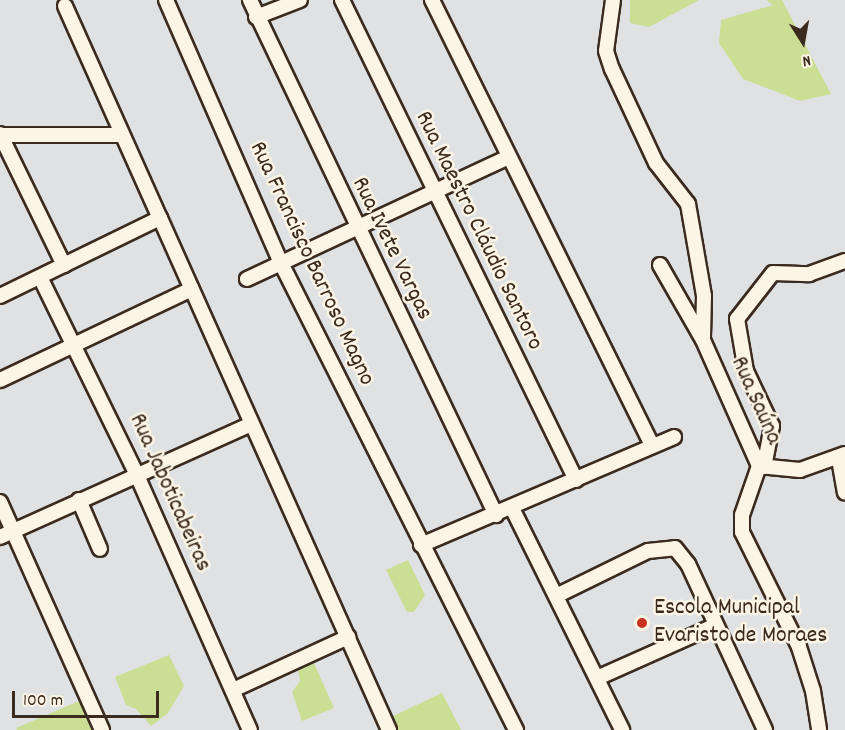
<!DOCTYPE html>
<html>
<head>
<meta charset="utf-8">
<style>
  body { margin:0 }
  #map { position:relative; width:845px; height:730px; overflow:hidden; background:#dfe1e3; font-family:Dekko,sans-serif }
  div>[style] { position:absolute }
  [style*='--x'] { left:calc(var(--x)*1px); top:calc(var(--y)*1px); width:calc(var(--w)*1px); rotate:calc(var(--a)*1deg) }
  .green>* { inset:0; background:#cadf94 }
  .roads { filter:drop-shadow(2px 0 #3b2a1e) drop-shadow(-2px 0 #3b2a1e) drop-shadow(0 2px #3b2a1e) drop-shadow(0 -2px #3b2a1e) }
  .minor>* { height:14px; margin:-7px; padding:0 7px; transform-origin:7px; border-radius:7px; background:#fcf5e5 }
  .dots>* { width:16px; height:16px; translate:-50% -50%; box-sizing:border-box; border:3px solid #fcf5e5; border-radius:50% }
  span { translate:-50% -50%; white-space:nowrap; text-align:center; line-height:1.15; -webkit-text-stroke:5px #fcf5e5; paint-order:stroke }
  .street-label { font-size:24px; color:#3b2a1e }
  .poi-label { font-size:24px; color:#3b2a1e }
  .left { translate:0 -50%; text-align:left }
  .north { position:absolute; left:773px; top:12px; width:60px; height:60px; -webkit-text-stroke:4px #fcf5e5; paint-order:stroke; rotate:169deg; font-size:16px; font-weight:700; line-height:24px; text-align:center; color:#3b2a1e }
  .north::after { content:''; display:block; margin:auto; width:21px; height:27px; background:#3b2a1e; clip-path:polygon(50% 0,100% 100%,50% 72%,0 100%) }
  .scale { position:absolute; left:12px; top:691px; width:147px; height:27px; box-sizing:border-box; border:3px solid #3b2a1e; border-top:0; padding-left:8px; font-size:18px; line-height:21px; white-space:nowrap; color:#3b2a1e; -webkit-text-stroke:4px #fcf5e5; paint-order:stroke }
</style>
</head>
<body>
<div id="map">
  <div class="green">
    <div style="clip-path:polygon(630px 0,699px 0,649px 27px,630px 23px)"></div>
    <div style="clip-path:polygon(766px 0,782px 0,831px 94px,800px 101px,743px 79px,719px 43px,721px 20px,773px 5px)"></div>
    <div style="clip-path:polygon(408px 560px,425px 595px,414px 612px,407px 612px,386px 570px)"></div>
    <div style="clip-path:polygon(169px 655px,184px 686px,168px 713px,151px 726px,136px 709px,126px 705px,115px 677px)"></div>
    <div style="clip-path:polygon(314px 663px,334px 708px,302px 721px,292px 692px,300px 681px,298px 670px)"></div>
    <div style="clip-path:polygon(442px 693px,461px 730px,394px 730px,389px 718px)"></div>
    <div style="clip-path:polygon(79px 701px,92px 730px,17px 730px,16px 728px)"></div>
  </div>
  <div class="roads">
    <div class="minor">
      <div style="--x:166;--y:0;--w:287;--a:66.4"></div>
      <div style="--x:281;--y:263;--w:523;--a:63.29"></div>
      <div style="--x:250;--y:0;--w:571;--a:64.47"></div>
      <div style="--x:342;--y:0;--w:534;--a:64.01"></div>
      <div style="--x:432;--y:0;--w:497;--a:63.7"></div>
      <div style="--x:613;--y:0;--w:51;--a:97.8"></div>
      <div style="--x:606;--y:51;--w:19;--a:72"></div>
      <div style="--x:612;--y:69;--w:104;--a:64.9"></div>
      <div style="--x:656;--y:163;--w:52;--a:52"></div>
      <div style="--x:688;--y:204;--w:93;--a:80.1"></div>
      <div style="--x:704;--y:296;--w:42;--a:91.4"></div>
      <div style="--x:65;--y:6;--w:232;--a:65.9"></div>
      <div style="--x:256;--y:17;--w:47;--a:-21.1"></div>
      <div style="--x:0;--y:134;--w:146;--a:64"></div>
      <div style="--x:0;--y:135;--w:121;--a:0"></div>
      <div style="--x:660;--y:265;--w:86;--a:60.2"></div>
      <div style="--x:703;--y:340;--w:138;--a:66"></div>
      <div style="--x:759;--y:466;--w:52;--a:109.1"></div>
      <div style="--x:742;--y:515;--w:17;--a:90"></div>
      <div style="--x:742;--y:532;--w:128;--a:63.6"></div>
      <div style="--x:799;--y:647;--w:46;--a:72.3"></div>
      <div style="--x:813;--y:691;--w:39;--a:81"></div>
      <div style="--x:40;--y:277;--w:218;--a:63.9"></div>
      <div style="--x:136;--y:473;--w:281;--a:66.1"></div>
      <div style="--x:247;--y:279;--w:289;--a:-25"></div>
      <div style="--x:0;--y:296;--w:178;--a:-26"></div>
      <div style="--x:160;--y:218;--w:561;--a:65.9"></div>
      <div style="--x:0;--y:380;--w:212;--a:-25.4"></div>
      <div style="--x:839;--y:459;--w:34;--a:80"></div>
      <div style="--x:759;--y:466;--w:41;--a:5.6"></div>
      <div style="--x:800;--y:470;--w:48;--a:-19.6"></div>
      <div style="--x:764;--y:467;--w:42;--a:-79"></div>
      <div style="--x:772;--y:426;--w:61;--a:-115.3"></div>
      <div style="--x:746;--y:371;--w:53;--a:-99.8"></div>
      <div style="--x:737;--y:319;--w:58;--a:-52"></div>
      <div style="--x:773;--y:273;--w:36;--a:2"></div>
      <div style="--x:809;--y:274;--w:38;--a:-20"></div>
      <div style="--x:79;--y:500;--w:53;--a:66.8"></div>
      <div style="--x:0;--y:502;--w:250;--a:65.9"></div>
      <div style="--x:512;--y:508;--w:248;--a:63.6"></div>
      <div style="--x:0;--y:537;--w:275;--a:-24.2"></div>
      <div style="--x:421;--y:545;--w:275;--a:-23.1"></div>
      <div style="--x:558;--y:595;--w:100;--a:-26.1"></div>
      <div style="--x:648;--y:551;--w:27;--a:-6"></div>
      <div style="--x:675;--y:548;--w:21;--a:51"></div>
      <div style="--x:688;--y:564;--w:183;--a:65.1"></div>
      <div style="--x:597;--y:678;--w:130;--a:-24"></div>
      <div style="--x:233;--y:690;--w:127;--a:-24.7"></div>
    </div>
  </div>
  <div class="dots">
    <div style="left:642px;top:623px;background:#c8321e"></div>
  </div>
  <div class="street-label">
    <span style="left:478px;top:231px;rotate:64deg">Rua Maestro Cláudio Santoro</span>
    <span style="left:391px;top:249px;rotate:64deg">Rua Ivete Vargas</span>
    <span style="left:311px;top:264px;rotate:65deg">Rua Francisco Barroso Magno</span>
    <span style="left:755px;top:401px;rotate:66deg">Rua Saúna</span>
    <span style="left:169px;top:493px;rotate:66deg">Rua Jaboticabeiras</span>
  </div>
  <div class="poi-label">
    <span class="left" style="left:654px;top:623px">Escola Municipal<br>Evaristo de Moraes</span>
  </div>
  <div class="north">N</div>
  <div class="scale">100 m</div>
</div>
</body>
</html>
